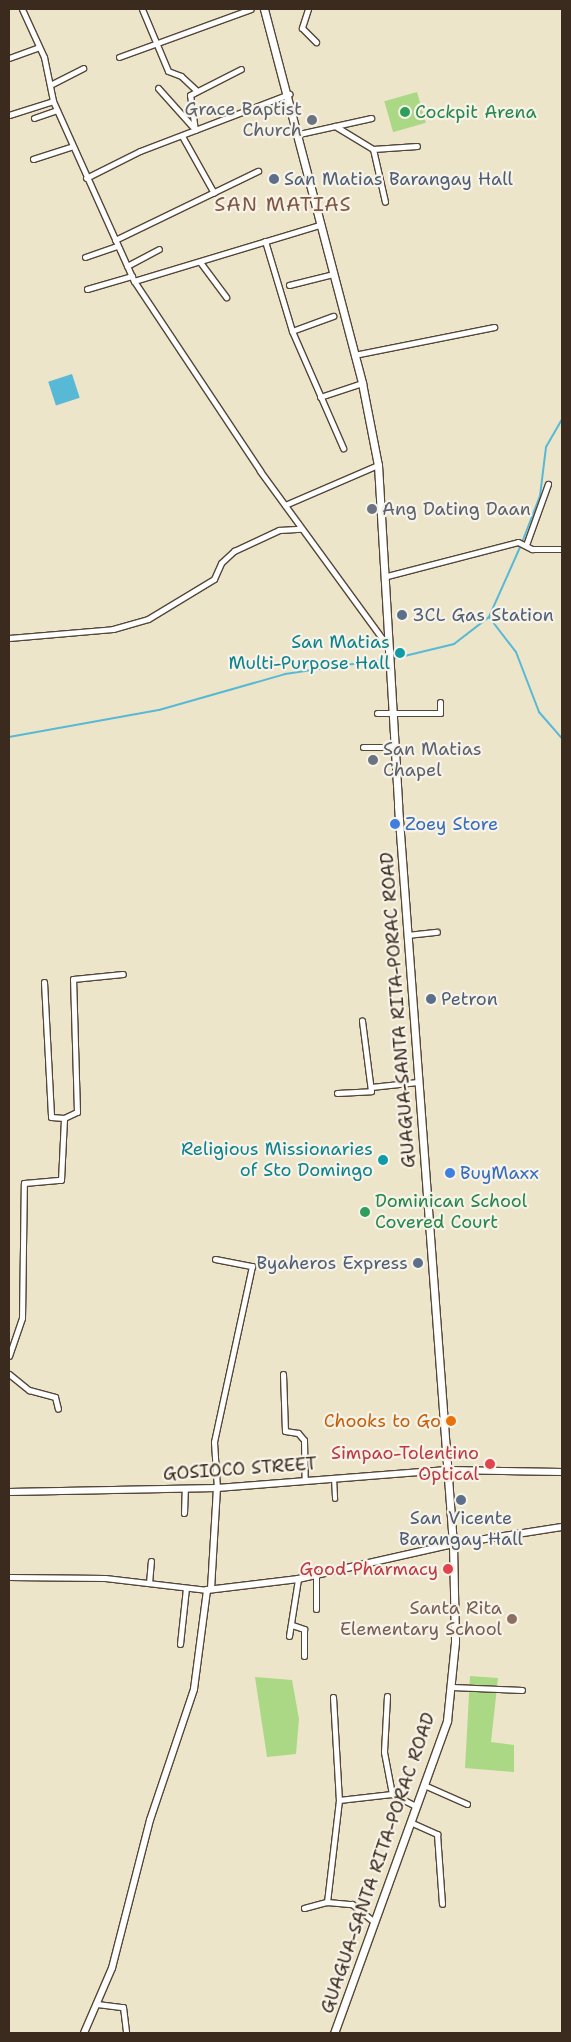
<!DOCTYPE html>
<html>
<head>
<meta charset="utf-8">
<style>
  body { margin:0 }
  #map { position:relative; width:571px; height:2042px; overflow:hidden; background:#ede5c9; font-family:"Shantell Sans",sans-serif }
  div>[style] { position:absolute }
  [style*='--x'] { left:calc(var(--x)*1px); top:calc(var(--y)*1px); width:calc(var(--w)*1px); rotate:calc(var(--a)*1deg) }
  .green>* { inset:0; background:#aad885; transform-origin:0 0 }
  .water>* { inset:0; background:#57b9d6; transform-origin:0 0 }
  .stream>* { height:2px; margin:-1px; padding:0 1px; transform-origin:1px; border-radius:1px; background:#57b9d6 }
  .roads { filter:drop-shadow(1px 0 #564638) drop-shadow(-1px 0 #564638) drop-shadow(0 1px #564638) drop-shadow(0 -1px #564638) }
  .pedestrian>* { height:4px; margin:-2px; padding:0 2px; transform-origin:2px; border-radius:2px; background:#fff }
  .minor>* { height:5px; margin:-2.5px; padding:0 2.5px; transform-origin:2.5px; border-radius:2.5px; background:#fff }
  .tertiary>* { height:6px; margin:-3px; padding:0 3px; transform-origin:3px; border-radius:3px; background:#fff }
  .secondary>* { height:7px; margin:-3.5px; padding:0 3.5px; transform-origin:3.5px; border-radius:3.5px; background:#fff }
  .dots>* { width:14px; height:14px; translate:-50% -50%; box-sizing:border-box; border:2px solid #f7f3e8; border-radius:50% }
  span { translate:-50% -50%; white-space:nowrap; text-align:center; line-height:1.15; -webkit-text-stroke:4.5px #f7f3e8; paint-order:stroke }
  .worship-label { font-size:18px; color:#5b616d }
  .right { translate:-100% -50%; text-align:right }
  .left { translate:0 -50%; text-align:left }
  .leisure-label { font-size:18px; color:#27864d }
  .service-label { font-size:18px; color:#4e5e75 }
  .culture-label { font-size:18px; color:#0d838f }
  .shop-label { font-size:18px; color:#366cbe }
  .street-label { font-size:18px; color:#3b2a1e }
  .food-label { font-size:18px; color:#c56008 }
  .health-label { font-size:18px; color:#be3a42 }
  .education-label { font-size:18px; color:#785e54 }
  .quarter-label { font-size:20px; color:#7f5844; letter-spacing:1px }
  .frame { position:absolute; inset:0; border:10px solid #3b2a1e; pointer-events:none }
</style>
</head>
<body>
<div id="map">
  <div class="green">
    <div style="left:417px;top:92px;width:32px;height:34px;rotate:74deg"></div>
    <div style="clip-path:polygon(470px 1676px,498px 1678px,491px 1742px,514px 1745px,514px 1772px,465px 1768px)"></div>
    <div style="clip-path:polygon(255px 1677px,292px 1680px,299px 1719px,296px 1754px,267px 1757px)"></div>
  </div>
  <div class="water">
    <div style="left:72px;top:374px;width:25px;height:25px;rotate:72deg"></div>
  </div>
  <div class="stream">
    <div style="--x:523;--y:540;--w:47;--a:-68.9"></div>
    <div style="--x:540;--y:496;--w:49;--a:-83"></div>
    <div style="--x:546;--y:447;--w:32;--a:-60"></div>
    <div style="--x:521;--y:545;--w:79;--a:114"></div>
    <div style="--x:489;--y:617;--w:44;--a:52.4"></div>
    <div style="--x:516;--y:652;--w:64;--a:69"></div>
    <div style="--x:539;--y:712;--w:35;--a:49"></div>
    <div style="--x:392;--y:659;--w:64;--a:-13.6"></div>
    <div style="--x:454;--y:644;--w:44;--a:-37.6"></div>
    <div style="--x:9;--y:737;--w:152;--a:-10.2"></div>
    <div style="--x:159;--y:710;--w:131;--a:-15.9"></div>
    <div style="--x:285;--y:674;--w:103;--a:-8.4"></div>
  </div>
  <div class="roads">
    <div class="pedestrian">
      <div style="--x:334;--y:1478;--w:21;--a:87"></div>
    </div>
    <div class="minor">
      <div style="--x:22;--y:9;--w:53;--a:65.4"></div>
      <div style="--x:44;--y:57;--w:45;--a:78.4"></div>
      <div style="--x:53;--y:101;--w:197;--a:65.8"></div>
      <div style="--x:134;--y:281;--w:228;--a:56.4"></div>
      <div style="--x:260;--y:471;--w:219;--a:53.9"></div>
      <div style="--x:142;--y:9;--w:67;--a:67.2"></div>
      <div style="--x:168;--y:71;--w:14;--a:21"></div>
      <div style="--x:181;--y:76;--w:21;--a:43"></div>
      <div style="--x:308;--y:9;--w:20;--a:108"></div>
      <div style="--x:302;--y:28;--w:20;--a:45"></div>
      <div style="--x:119;--y:57;--w:140;--a:-20"></div>
      <div style="--x:9;--y:58;--w:32;--a:-20"></div>
      <div style="--x:52;--y:84;--w:35;--a:-27"></div>
      <div style="--x:158;--y:88;--w:51;--a:48.2"></div>
      <div style="--x:9;--y:115;--w:46;--a:-17.7"></div>
      <div style="--x:34;--y:118;--w:24;--a:-19"></div>
      <div style="--x:335;--y:126;--w:44;--a:31.2"></div>
      <div style="--x:373;--y:149;--w:44;--a:-3.9"></div>
      <div style="--x:195;--y:130;--w:35;--a:-98"></div>
      <div style="--x:190;--y:95;--w:57;--a:-27"></div>
      <div style="--x:299;--y:134;--w:74;--a:-12.5"></div>
      <div style="--x:182;--y:136;--w:65;--a:60.7"></div>
      <div style="--x:373;--y:149;--w:54;--a:77.2"></div>
      <div style="--x:33;--y:159;--w:42;--a:-18"></div>
      <div style="--x:86;--y:178;--w:60;--a:-26.6"></div>
      <div style="--x:140;--y:151;--w:160;--a:-20.9"></div>
      <div style="--x:115;--y:240;--w:159;--a:-25.8"></div>
      <div style="--x:265;--y:241;--w:94;--a:73.3"></div>
      <div style="--x:292;--y:331;--w:128;--a:66.4"></div>
      <div style="--x:85;--y:257;--w:34;--a:-19"></div>
      <div style="--x:200;--y:262;--w:44;--a:53.4"></div>
      <div style="--x:127;--y:266;--w:36;--a:-28"></div>
      <div style="--x:134;--y:281;--w:194;--a:-16.8"></div>
      <div style="--x:289;--y:285;--w:45;--a:-14"></div>
      <div style="--x:87;--y:289;--w:47;--a:-16.1"></div>
      <div style="--x:292;--y:331;--w:44;--a:-20.1"></div>
      <div style="--x:354;--y:355;--w:143;--a:-11.3"></div>
      <div style="--x:320;--y:397;--w:44;--a:-18.4"></div>
      <div style="--x:285;--y:505;--w:101;--a:-23.3"></div>
      <div style="--x:526;--y:545;--w:65;--a:-70.2"></div>
      <div style="--x:387;--y:576;--w:135;--a:-14.5"></div>
      <div style="--x:518;--y:542;--w:16;--a:27"></div>
      <div style="--x:532;--y:549;--w:30;--a:0"></div>
      <div style="--x:9;--y:638;--w:104;--a:-4.9"></div>
      <div style="--x:113;--y:629;--w:36;--a:-16"></div>
      <div style="--x:148;--y:619;--w:77;--a:-31.2"></div>
      <div style="--x:214;--y:579;--w:17;--a:-66"></div>
      <div style="--x:221;--y:563;--w:18;--a:-43"></div>
      <div style="--x:234;--y:551;--w:50;--a:-25"></div>
      <div style="--x:279;--y:530;--w:22;--a:-3"></div>
      <div style="--x:377;--y:713;--w:63;--a:0"></div>
      <div style="--x:440;--y:713;--w:11;--a:-90"></div>
      <div style="--x:363;--y:747;--w:33;--a:0"></div>
      <div style="--x:407;--y:935;--w:30;--a:-6"></div>
      <div style="--x:44;--y:982;--w:135;--a:87"></div>
      <div style="--x:51;--y:1117;--w:13;--a:4"></div>
      <div style="--x:64;--y:1118;--w:14;--a:-25"></div>
      <div style="--x:77;--y:1112;--w:133;--a:-91.7"></div>
      <div style="--x:73;--y:979;--w:50;--a:-5.7"></div>
      <div style="--x:371;--y:1087;--w:47;--a:-6.1"></div>
      <div style="--x:337;--y:1093;--w:34;--a:-3"></div>
      <div style="--x:371;--y:1091;--w:71;--a:-97.3"></div>
      <div style="--x:215;--y:1259;--w:38;--a:11"></div>
      <div style="--x:252;--y:1266;--w:180;--a:102.2"></div>
      <div style="--x:214;--y:1442;--w:46;--a:86.3"></div>
      <div style="--x:9;--y:1356;--w:40;--a:-71.1"></div>
      <div style="--x:22;--y:1318;--w:135;--a:-89.2"></div>
      <div style="--x:24;--y:1183;--w:37;--a:-5"></div>
      <div style="--x:61;--y:1180;--w:62;--a:-87.2"></div>
      <div style="--x:9;--y:1374;--w:26;--a:39"></div>
      <div style="--x:29;--y:1390;--w:27;--a:15"></div>
      <div style="--x:55;--y:1397;--w:12;--a:76"></div>
      <div style="--x:283;--y:1374;--w:57;--a:88"></div>
      <div style="--x:285;--y:1431;--w:13;--a:9"></div>
      <div style="--x:298;--y:1433;--w:9;--a:49"></div>
      <div style="--x:304;--y:1440;--w:39;--a:89"></div>
      <div style="--x:184;--y:1513;--w:24;--a:-88"></div>
      <div style="--x:9;--y:1577;--w:96;--a:0.6"></div>
      <div style="--x:105;--y:1578;--w:103;--a:6.7"></div>
      <div style="--x:149;--y:1583;--w:22;--a:-85"></div>
      <div style="--x:316;--y:1609;--w:33;--a:-90"></div>
      <div style="--x:292;--y:1625;--w:13;--a:18"></div>
      <div style="--x:304;--y:1629;--w:27;--a:90"></div>
      <div style="--x:289;--y:1636;--w:58;--a:-81"></div>
      <div style="--x:180;--y:1644;--w:56;--a:-83.9"></div>
      <div style="--x:452;--y:1687;--w:70;--a:2.5"></div>
      <div style="--x:387;--y:1696;--w:56;--a:93.1"></div>
      <div style="--x:384;--y:1752;--w:43;--a:79.2"></div>
      <div style="--x:333;--y:1697;--w:103;--a:86.7"></div>
      <div style="--x:339;--y:1800;--w:103;--a:96.7"></div>
      <div style="--x:327;--y:1902;--w:25;--a:5"></div>
      <div style="--x:352;--y:1904;--w:27;--a:39"></div>
      <div style="--x:424;--y:1785;--w:47;--a:23.8"></div>
      <div style="--x:339;--y:1800;--w:53;--a:-6.5"></div>
      <div style="--x:392;--y:1794;--w:27;--a:27"></div>
      <div style="--x:410;--y:1822;--w:30;--a:24"></div>
      <div style="--x:437;--y:1834;--w:70;--a:85.9"></div>
      <div style="--x:304;--y:1908;--w:24;--a:-15"></div>
      <div style="--x:97;--y:2004;--w:26;--a:7"></div>
      <div style="--x:123;--y:2007;--w:26;--a:83"></div>
    </div>
    <div class="tertiary">
      <div style="--x:9;--y:1492;--w:208;--a:-1.1"></div>
      <div style="--x:217;--y:1488;--w:231;--a:-4.5"></div>
      <div style="--x:447;--y:1470;--w:115;--a:1"></div>
      <div style="--x:211;--y:1589;--w:101;--a:-86.6"></div>
      <div style="--x:84;--y:2033;--w:71;--a:-66.7"></div>
      <div style="--x:112;--y:1968;--w:153;--a:-75.6"></div>
      <div style="--x:150;--y:1820;--w:138;--a:-71.4"></div>
      <div style="--x:194;--y:1689;--w:100;--a:-82.5"></div>
      <div style="--x:207;--y:1590;--w:92;--a:-6.9"></div>
      <div style="--x:298;--y:1579;--w:159;--a:-12.7"></div>
      <div style="--x:453;--y:1544;--w:110;--a:-8.9"></div>
    </div>
    <div class="secondary">
      <div style="--x:264;--y:9;--w:387;--a:75.3"></div>
      <div style="--x:362;--y:383;--w:84;--a:79"></div>
      <div style="--x:378;--y:465;--w:342;--a:86.6"></div>
      <div style="--x:398;--y:806;--w:740;--a:85.74"></div>
      <div style="--x:453;--y:1544;--w:98;--a:88.8"></div>
      <div style="--x:455;--y:1642;--w:79;--a:95.8"></div>
      <div style="--x:447;--y:1721;--w:332;--a:109.9"></div>
    </div>
  </div>
  <div class="dots">
    <div style="left:405px;top:112px;background:#2e9e5b"></div>
    <div style="left:312px;top:120px;background:#6b7280"></div>
    <div style="left:274px;top:179px;background:#5c6f8a"></div>
    <div style="left:372px;top:509px;background:#6b7280"></div>
    <div style="left:402px;top:615px;background:#5c6f8a"></div>
    <div style="left:400px;top:653px;background:#0f9aa8"></div>
    <div style="left:373px;top:760px;background:#6b7280"></div>
    <div style="left:395px;top:824px;background:#3f7fe0"></div>
    <div style="left:431px;top:999px;background:#5c6f8a"></div>
    <div style="left:383px;top:1160px;background:#0f9aa8"></div>
    <div style="left:450px;top:1173px;background:#3f7fe0"></div>
    <div style="left:365px;top:1212px;background:#2e9e5b"></div>
    <div style="left:418px;top:1263px;background:#5c6f8a"></div>
    <div style="left:451px;top:1421px;background:#e8710a"></div>
    <div style="left:490px;top:1464px;background:#e0444e"></div>
    <div style="left:461px;top:1500px;background:#5c6f8a"></div>
    <div style="left:448px;top:1569px;background:#e0444e"></div>
    <div style="left:512px;top:1619px;background:#8d6e63"></div>
  </div>
  <div class="worship-label">
    <span class="right" style="left:302px;top:120px">Grace Baptist<br>Church</span>
    <span class="left" style="left:382px;top:509px">Ang Dating Daan</span>
    <span class="left" style="left:383px;top:760px">San Matias<br>Chapel</span>
  </div>
  <div class="leisure-label">
    <span class="left" style="left:415px;top:112px">Cockpit Arena</span>
    <span class="left" style="left:375px;top:1212px">Dominican School<br>Covered Court</span>
  </div>
  <div class="service-label">
    <span class="left" style="left:284px;top:179px">San Matias Barangay Hall</span>
    <span class="left" style="left:412px;top:615px">3CL Gas Station</span>
    <span class="left" style="left:441px;top:999px">Petron</span>
    <span class="right" style="left:408px;top:1263px">Byaheros Express</span>
    <span style="left:461px;top:1529px">San Vicente<br>Barangay Hall</span>
  </div>
  <div class="culture-label">
    <span class="right" style="left:390px;top:653px">San Matias<br>Multi-Purpose Hall</span>
    <span class="right" style="left:373px;top:1160px">Religious Missionaries<br>of Sto Domingo</span>
  </div>
  <div class="shop-label">
    <span class="left" style="left:405px;top:824px">Zoey Store</span>
    <span class="left" style="left:460px;top:1173px">BuyMaxx</span>
  </div>
  <div class="street-label">
    <span style="left:398px;top:1010px;rotate:-94deg">GUAGUA-SANTA RITA-PORAC ROAD</span>
    <span style="left:240px;top:1469px;rotate:-4deg">GOSIOCO STREET</span>
    <span style="left:378px;top:1863px;rotate:-71deg">GUAGUA-SANTA RITA-PORAC ROAD</span>
  </div>
  <div class="food-label">
    <span class="right" style="left:441px;top:1421px">Chooks to Go</span>
  </div>
  <div class="health-label">
    <span class="right" style="left:479px;top:1464px">Simpao-Tolentino<br>Optical</span>
    <span class="right" style="left:438px;top:1569px">Good Pharmacy</span>
  </div>
  <div class="education-label">
    <span class="right" style="left:502px;top:1619px">Santa Rita<br>Elementary School</span>
  </div>
  <div class="quarter-label">
    <span style="left:283px;top:204px">SAN MATIAS</span>
  </div>
  <div class="frame"></div>
</div>
</body>
</html>
